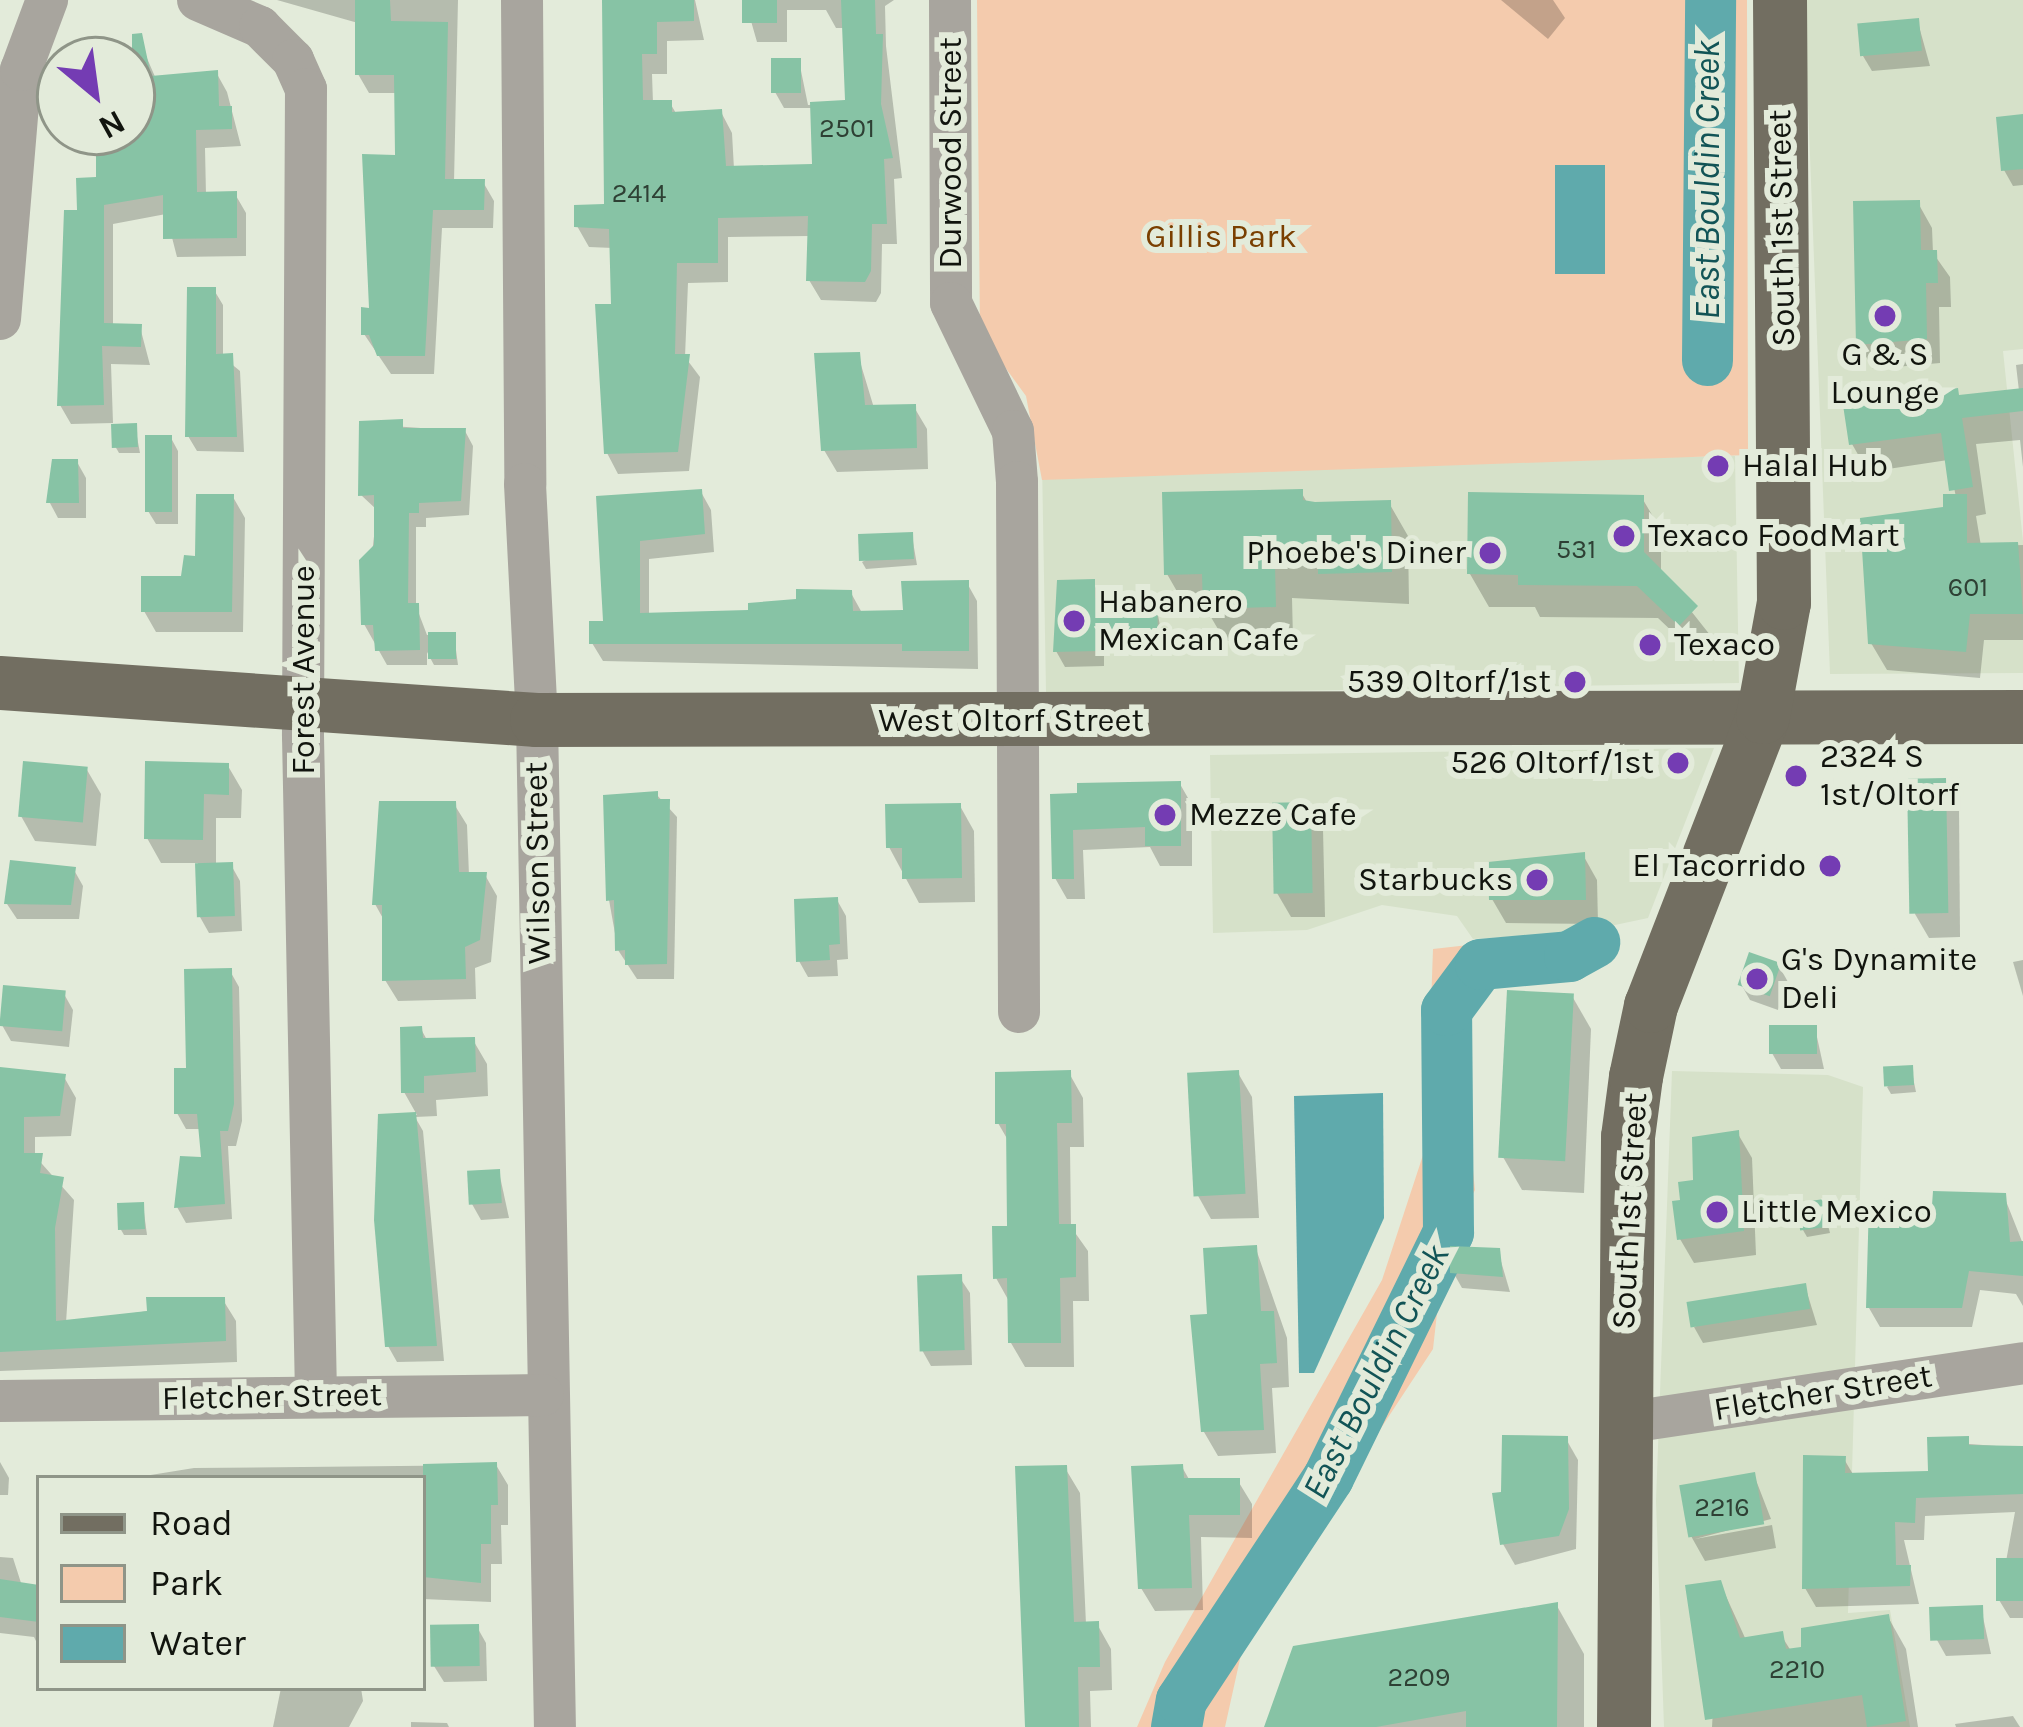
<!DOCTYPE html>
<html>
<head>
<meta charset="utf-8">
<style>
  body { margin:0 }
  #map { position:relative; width:2023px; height:1727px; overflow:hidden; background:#e3ebda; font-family:Karla,sans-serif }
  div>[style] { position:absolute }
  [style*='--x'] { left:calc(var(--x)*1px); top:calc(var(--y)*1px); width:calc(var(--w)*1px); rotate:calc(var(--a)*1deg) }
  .built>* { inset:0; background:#d6e1c9; transform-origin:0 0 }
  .green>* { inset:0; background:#f4cbad }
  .water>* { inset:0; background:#5faaac; transform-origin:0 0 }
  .shadow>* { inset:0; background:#0003 }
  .river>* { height:51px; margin:-25.5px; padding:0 25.5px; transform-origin:25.5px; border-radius:25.5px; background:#5faaac }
  .building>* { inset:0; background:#87c3a5; transform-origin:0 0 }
  .minor>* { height:42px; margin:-21px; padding:0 21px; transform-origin:21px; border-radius:21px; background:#a8a59e }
  .major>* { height:54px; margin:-27px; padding:0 27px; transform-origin:27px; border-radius:27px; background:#726e61 }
  .dots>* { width:33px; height:33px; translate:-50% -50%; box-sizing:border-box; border:6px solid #e3ebda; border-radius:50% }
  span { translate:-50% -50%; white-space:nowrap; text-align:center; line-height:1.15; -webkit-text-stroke:12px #e3ebda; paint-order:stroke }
  .number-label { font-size:27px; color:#2e4034 }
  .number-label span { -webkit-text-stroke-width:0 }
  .street-label { font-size:33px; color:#11140e }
  .park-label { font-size:33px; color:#7a3f00 }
  .poi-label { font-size:33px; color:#11140e }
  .left { translate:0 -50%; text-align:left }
  .right { translate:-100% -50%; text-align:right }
  .water-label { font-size:36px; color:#125456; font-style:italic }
  .legend { position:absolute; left:36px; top:1475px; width:390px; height:216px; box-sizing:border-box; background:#e3ebda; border:3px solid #8f9588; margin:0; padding:15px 21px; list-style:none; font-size:36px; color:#11140e }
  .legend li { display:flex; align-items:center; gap:24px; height:60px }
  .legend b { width:60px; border:3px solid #8f9588 }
  .north { position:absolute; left:36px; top:36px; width:120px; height:120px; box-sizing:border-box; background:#e3ebda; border:3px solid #8f9588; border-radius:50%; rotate:151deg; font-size:33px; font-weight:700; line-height:48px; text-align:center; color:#11140e }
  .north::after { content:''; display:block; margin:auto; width:42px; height:54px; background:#743cb3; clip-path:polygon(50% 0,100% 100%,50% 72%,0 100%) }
</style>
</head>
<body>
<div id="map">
  <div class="built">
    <div style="clip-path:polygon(1804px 0,2023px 0,2023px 349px,2003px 351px,2023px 541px,2023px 673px,1830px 674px)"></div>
    <div style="left:1735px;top:456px;width:227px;height:693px;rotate:89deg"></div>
    <div style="clip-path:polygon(1714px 748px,1648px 918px,1582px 932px,1473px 939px,1457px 916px,1382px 905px,1307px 930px,1213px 933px,1210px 755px)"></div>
    <div style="clip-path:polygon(1672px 1071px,1828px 1075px,1863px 1087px,1848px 1613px,1890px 1610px,1910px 1727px,1664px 1727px,1656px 1501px)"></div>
  </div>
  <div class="green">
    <div style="clip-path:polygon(977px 0,1747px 0,1748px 455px,1042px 480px,1026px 396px,980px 333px)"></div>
    <div style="clip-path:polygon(1582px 932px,1556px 965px,1492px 973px,1464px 994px,1457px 1015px,1475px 1190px,1444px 1251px,1433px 1349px,1272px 1594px,1242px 1650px,1225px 1727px,1137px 1727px,1165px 1662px,1382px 1280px,1426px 1146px,1433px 949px)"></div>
  </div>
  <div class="water">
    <div style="left:1555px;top:165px;width:50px;height:109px"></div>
    <div style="clip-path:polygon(1383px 1093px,1384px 1218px,1314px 1373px,1299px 1373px,1294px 1096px)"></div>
  </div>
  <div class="shadow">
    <div style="clip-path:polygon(277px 0,458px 0,454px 182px,483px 182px,494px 201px,493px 228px,442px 228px,434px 374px,391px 374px,364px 334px,398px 158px,397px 93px,369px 93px,358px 74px,358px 23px)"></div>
    <div style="clip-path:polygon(604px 0,695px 0,704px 40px,667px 41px,667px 74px,652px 74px,653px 103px,670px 103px,677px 115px,721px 112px,732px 133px,734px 169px,816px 167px,814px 108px,784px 108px,775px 92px,799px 61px,808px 105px,848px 103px,845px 28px,836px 28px,826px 10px,787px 10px,787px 42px,757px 42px,745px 0,894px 0,885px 6px,886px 46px,902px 178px,894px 179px,897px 244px,882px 244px,881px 293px,876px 302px,821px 300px,809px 280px,810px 236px,728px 237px,728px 282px,688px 283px,685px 357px,700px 377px,689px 471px,618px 474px,607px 453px,613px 248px,589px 247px,577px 226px,607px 207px)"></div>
    <div style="clip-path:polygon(1501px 0,1553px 0,1565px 18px,1548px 39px)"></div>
    <div style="clip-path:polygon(1917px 19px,1930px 66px,1872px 71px,1863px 56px)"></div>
    <div style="clip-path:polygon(143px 49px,156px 79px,217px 74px,227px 92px,241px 146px,205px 148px,206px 195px,235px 194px,246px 213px,246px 256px,177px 257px,166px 214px,113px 224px,113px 326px,140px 327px,150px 365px,111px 364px,113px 423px,71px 424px,60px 405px,80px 212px,100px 180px,93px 132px,132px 132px,128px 52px)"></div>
    <div style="clip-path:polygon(2023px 117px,2023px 185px,2013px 186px,2004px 170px)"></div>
    <div style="clip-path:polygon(1918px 203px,1932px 228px,1933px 253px,1950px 277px,1951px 307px,1939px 307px,1940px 363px,1873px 369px,1859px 344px)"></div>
    <div style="clip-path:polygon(214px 290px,223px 305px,223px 357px,240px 371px,244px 452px,197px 451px,188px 436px)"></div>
    <div style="clip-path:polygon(858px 355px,874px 408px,914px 407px,927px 429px,928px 469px,837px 472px,824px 450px)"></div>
    <div style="clip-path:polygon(2023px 364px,2023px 467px,2020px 440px,1976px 444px,1986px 514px,1976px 516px,1981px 546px,2023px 545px,2023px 640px,1984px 640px,1980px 678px,1887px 670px,1871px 643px,1956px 497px,1948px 460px,1868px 472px,1852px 444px,2019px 391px,2016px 365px)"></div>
    <div style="clip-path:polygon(362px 424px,465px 431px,473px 446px,469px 515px,426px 518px,426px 527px,416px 527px,416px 606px,427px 635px,454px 635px,458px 665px,434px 665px,427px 652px,427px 665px,387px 665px,364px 624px,377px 510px,361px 495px)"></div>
    <div style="clip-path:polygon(135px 426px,140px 453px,119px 453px,115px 446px)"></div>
    <div style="clip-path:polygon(171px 438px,178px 451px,178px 524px,156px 524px,148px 511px)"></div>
    <div style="clip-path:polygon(77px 462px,86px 478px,86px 518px,58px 518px,50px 503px)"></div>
    <div style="clip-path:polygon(701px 492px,711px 510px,714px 552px,649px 559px,649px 616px,751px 613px,851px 593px,861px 611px,906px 613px,967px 583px,977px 601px,978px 669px,603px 661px,592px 643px,606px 624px,599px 499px)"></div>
    <div style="clip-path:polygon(1301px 492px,1308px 504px,1389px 503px,1408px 536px,1409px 604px,1292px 598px,1293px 639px,1225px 641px,1205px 607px,1186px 607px,1167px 574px)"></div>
    <div style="clip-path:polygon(233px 497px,245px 518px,243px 632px,156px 632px,144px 611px,184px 579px)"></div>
    <div style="clip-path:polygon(1642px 498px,1661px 530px,1661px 573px,1714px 640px,1699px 657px,1658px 618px,1540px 617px,1535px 607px,1489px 607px,1470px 574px)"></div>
    <div style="clip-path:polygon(912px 536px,917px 565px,866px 569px,862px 562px)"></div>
    <div style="clip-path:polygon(1093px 582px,1102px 601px,1155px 600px,1165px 651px,1104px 652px,1104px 666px,1065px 667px,1056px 651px)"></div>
    <div style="clip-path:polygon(228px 766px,242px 790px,241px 818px,216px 818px,216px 865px,231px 865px,240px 881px,242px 931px,209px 933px,200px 917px,198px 863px,161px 863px,147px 838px)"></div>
    <div style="clip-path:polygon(87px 770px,101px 794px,96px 846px,35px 841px,21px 816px)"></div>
    <div style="clip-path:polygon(1944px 781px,1959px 805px,1960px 937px,1929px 938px,1915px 914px)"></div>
    <div style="clip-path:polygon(1180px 784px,1192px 805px,1192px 866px,1160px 866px,1150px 847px,1083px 850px,1085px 899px,1067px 899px,1055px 878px,1053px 797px)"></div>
    <div style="clip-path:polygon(656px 794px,677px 817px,674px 979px,637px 979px,618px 950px,609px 900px)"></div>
    <div style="clip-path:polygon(454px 804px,467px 825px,469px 875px,485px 875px,497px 896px,491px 962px,475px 968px,476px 999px,398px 1001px,385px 980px,385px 922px,375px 904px)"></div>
    <div style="clip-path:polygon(1309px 805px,1323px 829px,1325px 917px,1291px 917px,1277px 893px)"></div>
    <div style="clip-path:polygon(960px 806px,974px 831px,975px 902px,919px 903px,889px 847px)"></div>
    <div style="clip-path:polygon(1583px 855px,1597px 880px,1598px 924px,1506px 923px,1492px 899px)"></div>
    <div style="clip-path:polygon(74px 870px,83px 886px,79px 919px,17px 919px,7px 904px)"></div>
    <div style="clip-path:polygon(837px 900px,846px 916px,848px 959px,837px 960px,838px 976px,808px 977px,799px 961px)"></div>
    <div style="clip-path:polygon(2023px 960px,2023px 996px,2013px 962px)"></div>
    <div style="clip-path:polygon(1779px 966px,1788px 982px,1778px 1010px,1750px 1000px,1741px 984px)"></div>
    <div style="clip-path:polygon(230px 971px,239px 987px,242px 1121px,236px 1146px,228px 1146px,232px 1219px,186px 1223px,177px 1207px,204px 1160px,201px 1129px,186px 1129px,177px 1113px)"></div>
    <div style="clip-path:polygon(64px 994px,73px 1010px,69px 1047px,11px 1041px,2px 1025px)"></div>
    <div style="clip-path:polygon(1572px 996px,1591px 1029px,1584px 1193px,1522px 1190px,1503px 1157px)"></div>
    <div style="clip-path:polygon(1815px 1028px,1824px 1069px,1781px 1069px,1772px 1053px)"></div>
    <div style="clip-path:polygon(421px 1029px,427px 1040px,473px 1040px,487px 1064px,488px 1096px,436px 1100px,437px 1116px,415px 1117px,423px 1131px,444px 1361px,397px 1362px,388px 1346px,381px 1117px,417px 1115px,404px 1092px)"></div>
    <div style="clip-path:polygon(1911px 1068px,1916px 1092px,1891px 1094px,1887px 1087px)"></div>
    <div style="clip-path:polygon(0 1070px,64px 1077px,76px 1098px,71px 1136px,35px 1137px,35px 1156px,74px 1200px,66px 1323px,223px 1300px,236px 1321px,237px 1362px,0 1371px)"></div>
    <div style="clip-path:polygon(1069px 1073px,1083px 1098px,1084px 1147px,1070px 1147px,1071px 1227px,1088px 1251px,1089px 1301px,1073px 1301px,1074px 1367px,1025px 1367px,1011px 1343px,1010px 1303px,996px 1278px,1010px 1229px,1009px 1142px,998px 1123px)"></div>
    <div style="clip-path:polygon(1238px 1073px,1252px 1097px,1259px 1218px,1211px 1219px,1197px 1194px)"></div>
    <div style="clip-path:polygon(1738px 1134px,1752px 1158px,1756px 1255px,1694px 1263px,1680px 1239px,1684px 1203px)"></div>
    <div style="clip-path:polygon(499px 1172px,509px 1218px,481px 1220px,472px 1204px)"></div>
    <div style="clip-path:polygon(2004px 1196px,2023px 1244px,2023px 1306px,2016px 1294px,1980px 1290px,1972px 1327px,1880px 1327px,1869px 1308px)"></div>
    <div style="clip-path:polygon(1822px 1202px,1830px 1233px,1807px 1237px,1803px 1230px)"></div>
    <div style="clip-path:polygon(143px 1205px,147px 1235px,124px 1235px,120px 1228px)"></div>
    <div style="clip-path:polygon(1256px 1249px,1287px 1338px,1289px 1387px,1272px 1388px,1276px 1453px,1218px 1456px,1204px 1432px,1210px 1317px)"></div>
    <div style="clip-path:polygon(1498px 1251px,1510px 1292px,1462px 1288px,1453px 1272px)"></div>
    <div style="clip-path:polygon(960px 1278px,970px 1293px,972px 1365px,931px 1366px,922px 1350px)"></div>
    <div style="clip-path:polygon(1805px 1286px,1817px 1325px,1703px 1343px,1694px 1327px)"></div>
    <div style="clip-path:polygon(1566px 1439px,1578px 1460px,1576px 1549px,1515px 1565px,1503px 1544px,1504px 1494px)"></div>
    <div style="clip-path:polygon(1930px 1441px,2023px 1448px,2023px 1618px,2010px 1618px,1999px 1600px,2015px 1512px,1925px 1516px,1924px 1540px,1904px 1540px,1919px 1604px,1816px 1607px,1805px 1588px,1844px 1459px,1854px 1476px,1931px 1474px)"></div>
    <div style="clip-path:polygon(0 1462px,9px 1478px,8px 1495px,0 1495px)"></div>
    <div style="clip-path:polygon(496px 1465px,508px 1485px,508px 1525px,501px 1525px,502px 1564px,491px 1564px,491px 1602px,423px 1599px,423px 1478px,132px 1478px,194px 1468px)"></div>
    <div style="clip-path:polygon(1182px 1467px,1190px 1481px,1238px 1481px,1252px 1504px,1252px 1538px,1201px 1537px,1203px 1610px,1155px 1611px,1141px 1588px)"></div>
    <div style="clip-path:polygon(1065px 1468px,1080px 1493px,1086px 1624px,1097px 1624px,1111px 1649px,1112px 1690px,1090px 1691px,1091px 1727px,1027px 1727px)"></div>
    <div style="clip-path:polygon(1754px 1475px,1771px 1519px,1695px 1539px,1772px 1525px,1776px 1548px,1705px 1561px,1691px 1536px)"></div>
    <div style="clip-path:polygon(0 1557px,13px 1558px,22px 1586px,39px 1588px,39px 1647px,34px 1637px,0 1633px)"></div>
    <div style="clip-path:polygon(1720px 1583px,1746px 1640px,1781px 1635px,1791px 1651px,1888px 1617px,1906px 1649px,1918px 1727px,1712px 1727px)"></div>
    <div style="clip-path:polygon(1557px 1606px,1584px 1654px,1584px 1727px,1267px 1727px)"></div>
    <div style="clip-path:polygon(1981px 1608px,1991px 1654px,1946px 1656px,1937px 1640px)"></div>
    <div style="clip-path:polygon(477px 1627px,486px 1643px,487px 1681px,444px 1682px,434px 1666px)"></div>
    <div style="clip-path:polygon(281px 1688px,361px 1688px,363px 1701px,349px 1727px,273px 1727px)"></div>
    <div style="clip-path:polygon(2013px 1716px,2020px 1727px,1956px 1727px,1955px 1724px)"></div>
    <div style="clip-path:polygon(411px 1722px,447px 1723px,449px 1727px,411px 1727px)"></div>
  </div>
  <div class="river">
    <div style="--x:1707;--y:360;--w:360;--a:-89.5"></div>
    <div style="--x:1176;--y:1727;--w:27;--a:-80"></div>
    <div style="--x:1181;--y:1700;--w:267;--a:-56.6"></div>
    <div style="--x:1328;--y:1477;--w:273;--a:-63.9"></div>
    <div style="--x:1448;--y:1232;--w:222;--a:-90.5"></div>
    <div style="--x:1446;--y:1010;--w:57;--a:-53.5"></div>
    <div style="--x:1480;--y:964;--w:89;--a:-5.1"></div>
    <div style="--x:1569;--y:956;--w:29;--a:-29"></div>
  </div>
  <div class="building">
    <div style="clip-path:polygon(355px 0,390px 0,391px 21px,448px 22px,445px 179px,485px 179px,484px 210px,433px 210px,425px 356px,377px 356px,369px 335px,361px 335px,361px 307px,369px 308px,362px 154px,395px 155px,394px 75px,355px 75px)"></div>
    <div style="clip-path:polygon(602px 0,694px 0,694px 21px,657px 22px,657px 54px,642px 54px,643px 100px,672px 100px,672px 112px,722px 109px,726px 166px,812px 164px,810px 102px,845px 100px,841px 0,875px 0,876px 34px,883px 34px,881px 104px,893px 158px,884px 159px,887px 224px,872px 224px,871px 271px,865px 282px,806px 281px,808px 216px,718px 218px,718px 263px,677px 263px,675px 354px,690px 354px,678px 452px,604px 454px,595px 304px,611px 304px,609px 229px,574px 227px,574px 205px,604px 204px)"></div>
    <div style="left:742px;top:0;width:35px;height:23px"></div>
    <div style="left:1919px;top:18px;width:33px;height:62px;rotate:85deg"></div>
    <div style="clip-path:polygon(142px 33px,151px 76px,218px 70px,219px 106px,232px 106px,232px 129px,196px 130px,197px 192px,237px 191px,237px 238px,163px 239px,163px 195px,104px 205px,104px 323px,142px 324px,141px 347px,102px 346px,104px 405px,57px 406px,64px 210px,77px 210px,76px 178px,96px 177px,96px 132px,132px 132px,132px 34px)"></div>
    <div style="left:771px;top:58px;width:30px;height:35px"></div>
    <div style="clip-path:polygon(2023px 114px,2023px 169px,2001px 171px,1996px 117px)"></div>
    <div style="clip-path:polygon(1920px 200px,1921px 250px,1937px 250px,1938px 283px,1926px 283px,1927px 339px,1856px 345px,1853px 201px)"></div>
    <div style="clip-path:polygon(187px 287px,216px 287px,216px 354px,233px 353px,237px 437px,185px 437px)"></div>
    <div style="clip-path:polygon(860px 352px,865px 405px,916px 404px,917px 448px,821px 451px,814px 353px)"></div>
    <div style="clip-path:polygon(1958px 388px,1959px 395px,2023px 388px,2023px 411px,1962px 418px,1973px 487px,1949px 491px,1941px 433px,1849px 445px,1843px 405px)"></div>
    <div style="clip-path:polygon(403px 419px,403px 428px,466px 428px,461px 501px,419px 503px,419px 513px,409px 513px,408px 603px,419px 603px,420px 650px,375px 651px,373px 625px,361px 625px,359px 560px,374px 545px,374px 495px,358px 496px,359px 421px)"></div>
    <div style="left:137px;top:423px;width:24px;height:26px;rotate:88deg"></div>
    <div style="left:145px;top:435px;width:27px;height:77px"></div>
    <div style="clip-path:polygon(52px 459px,78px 459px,79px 503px,46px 503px)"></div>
    <div style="clip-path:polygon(702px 489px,705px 534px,640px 541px,640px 613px,748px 610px,748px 603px,796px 599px,796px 589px,852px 590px,853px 611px,903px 610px,901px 581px,969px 580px,969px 651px,902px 651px,902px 644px,589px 644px,589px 621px,603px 621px,596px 496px)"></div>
    <div style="clip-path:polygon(1303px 489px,1303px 500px,1315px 502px,1391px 500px,1392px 572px,1318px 574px,1318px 565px,1275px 566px,1276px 607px,1203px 609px,1202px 574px,1164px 575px,1162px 492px)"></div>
    <div style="clip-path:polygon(1468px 492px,1644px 495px,1644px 552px,1698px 606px,1679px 626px,1637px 586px,1518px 585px,1518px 575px,1467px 574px)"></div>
    <div style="clip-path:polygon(196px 494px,234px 494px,232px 612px,141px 612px,141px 576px,181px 576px,184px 555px,195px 556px)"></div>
    <div style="clip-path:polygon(1943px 494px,1967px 494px,1967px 543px,2018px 542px,2023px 614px,1970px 614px,1966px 652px,1868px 644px,1860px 518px,1943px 507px)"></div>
    <div style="left:913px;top:532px;width:27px;height:55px;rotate:88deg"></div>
    <div style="clip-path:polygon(1095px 579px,1095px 598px,1157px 597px,1158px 636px,1096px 637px,1096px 651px,1053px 652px,1057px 580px)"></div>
    <div style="left:428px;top:632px;width:28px;height:27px"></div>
    <div style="left:23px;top:761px;width:65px;height:56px;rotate:5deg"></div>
    <div style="clip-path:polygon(145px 761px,229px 763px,229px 795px,204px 794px,203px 840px,144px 839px)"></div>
    <div style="left:1946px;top:778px;width:135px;height:39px;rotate:89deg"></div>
    <div style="clip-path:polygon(1181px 781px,1181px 846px,1145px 846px,1145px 827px,1073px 830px,1074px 879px,1052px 879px,1050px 794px,1077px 793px,1077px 783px)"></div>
    <div style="clip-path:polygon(658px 791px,658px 799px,670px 799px,667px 964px,625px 965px,625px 950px,615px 951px,614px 900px,606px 901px,603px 795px)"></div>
    <div style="clip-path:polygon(379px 801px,456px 801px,459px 872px,487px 872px,480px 940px,465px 947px,466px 979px,382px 981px,382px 905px,372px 905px)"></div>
    <div style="left:1311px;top:802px;width:91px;height:39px;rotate:89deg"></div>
    <div style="clip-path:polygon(961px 803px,962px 878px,902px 879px,902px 848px,886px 848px,885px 804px)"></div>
    <div style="clip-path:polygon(1585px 852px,1586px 900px,1489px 900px,1488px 862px)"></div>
    <div style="clip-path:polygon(10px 860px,76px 867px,71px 905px,4px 904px)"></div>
    <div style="left:233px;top:862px;width:54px;height:38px;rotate:88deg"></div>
    <div style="clip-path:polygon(838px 897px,840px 944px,829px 945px,830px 960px,796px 962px,794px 899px)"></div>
    <div style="left:1749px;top:952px;width:34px;height:35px;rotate:19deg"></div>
    <div style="clip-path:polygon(232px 968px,234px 1104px,228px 1131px,220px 1131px,225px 1204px,174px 1208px,180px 1156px,201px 1157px,197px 1114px,174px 1114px,174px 1068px,186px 1068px,184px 969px)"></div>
    <div style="left:3px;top:985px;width:63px;height:41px;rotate:5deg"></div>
    <div style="left:1507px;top:990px;width:67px;height:168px;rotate:3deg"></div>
    <div style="left:1769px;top:1025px;width:48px;height:29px"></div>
    <div style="clip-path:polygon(422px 1026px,423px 1038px,475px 1037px,476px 1072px,424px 1076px,424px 1093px,401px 1093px,400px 1027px)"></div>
    <div style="left:1913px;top:1065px;width:20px;height:30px;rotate:87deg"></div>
    <div style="clip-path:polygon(0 1067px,66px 1074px,60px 1116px,24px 1117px,24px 1153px,43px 1153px,40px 1173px,64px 1177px,55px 1228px,56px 1321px,147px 1311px,146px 1297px,225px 1297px,226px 1341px,0 1352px)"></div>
    <div style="clip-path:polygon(1071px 1070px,1072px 1123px,1057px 1123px,1059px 1224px,1076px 1224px,1076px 1277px,1060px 1278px,1061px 1343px,1008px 1343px,1007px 1278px,993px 1279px,992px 1226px,1007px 1226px,1006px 1124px,995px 1124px,995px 1072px)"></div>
    <div style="left:1239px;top:1070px;width:124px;height:52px;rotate:87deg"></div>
    <div style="clip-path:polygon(416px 1112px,437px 1346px,385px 1347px,374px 1220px,378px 1114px)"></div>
    <div style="clip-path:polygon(1739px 1130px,1744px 1231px,1677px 1240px,1672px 1201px,1680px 1200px,1678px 1182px,1693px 1180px,1692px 1137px)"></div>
    <div style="left:500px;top:1169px;width:34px;height:33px;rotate:87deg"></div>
    <div style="clip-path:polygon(1933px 1191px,2006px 1193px,2010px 1242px,2023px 1241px,2023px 1276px,1969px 1271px,1962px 1308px,1866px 1308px,1869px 1202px,1932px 1205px)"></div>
    <div style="left:1824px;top:1199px;width:28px;height:28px;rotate:82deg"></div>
    <div style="left:144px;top:1202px;width:27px;height:27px;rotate:88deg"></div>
    <div style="clip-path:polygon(1257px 1245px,1261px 1311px,1274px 1311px,1277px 1363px,1260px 1364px,1264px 1430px,1201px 1432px,1190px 1315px,1207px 1314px,1203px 1248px)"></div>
    <div style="clip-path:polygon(1450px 1246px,1500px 1248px,1503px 1277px,1450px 1273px)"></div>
    <div style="left:962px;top:1274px;width:76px;height:45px;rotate:88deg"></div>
    <div style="left:1806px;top:1283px;width:26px;height:121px;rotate:81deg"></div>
    <div style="clip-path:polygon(1502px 1435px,1568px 1436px,1569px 1509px,1559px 1536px,1500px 1545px,1492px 1493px,1501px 1492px)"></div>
    <div style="clip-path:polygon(1969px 1436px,1969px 1445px,2023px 1446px,2023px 1494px,1916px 1498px,1915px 1523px,1895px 1522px,1896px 1565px,1911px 1565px,1910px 1586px,1802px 1589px,1803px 1455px,1846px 1456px,1845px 1473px,1928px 1471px,1927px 1437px)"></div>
    <div style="clip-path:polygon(497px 1462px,498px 1505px,491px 1505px,491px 1544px,481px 1544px,481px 1583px,423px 1577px,423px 1464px)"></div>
    <div style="clip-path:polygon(1183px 1464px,1184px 1478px,1240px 1478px,1240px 1515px,1189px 1515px,1192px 1588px,1138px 1589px,1131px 1466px)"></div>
    <div style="clip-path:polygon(1067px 1465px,1074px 1622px,1099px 1621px,1100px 1667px,1078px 1667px,1079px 1727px,1025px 1727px,1015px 1466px)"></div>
    <div style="left:1755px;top:1472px;width:53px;height:77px;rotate:80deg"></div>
    <div style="left:1996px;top:1558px;width:27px;height:43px"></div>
    <div style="clip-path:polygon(0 1579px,39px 1585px,39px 1622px,0 1617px)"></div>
    <div style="clip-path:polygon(1721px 1580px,1740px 1638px,1783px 1631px,1786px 1649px,1801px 1647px,1801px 1628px,1889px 1614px,1906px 1721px,1867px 1727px,1862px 1695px,1705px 1720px,1685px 1585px)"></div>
    <div style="clip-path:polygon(1558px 1602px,1557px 1727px,1466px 1727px,1466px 1711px,1376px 1727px,1264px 1727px,1293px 1646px)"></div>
    <div style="left:1983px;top:1605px;width:34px;height:54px;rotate:88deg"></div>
    <div style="left:479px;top:1624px;width:42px;height:49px;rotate:89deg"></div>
  </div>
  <div class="minor">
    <div style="--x:198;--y:0;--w:68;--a:23.5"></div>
    <div style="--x:260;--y:27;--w:47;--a:45"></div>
    <div style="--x:293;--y:60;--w:32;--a:66"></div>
    <div style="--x:306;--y:89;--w:647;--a:90.27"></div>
    <div style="--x:303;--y:736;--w:660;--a:88.87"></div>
    <div style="--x:522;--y:0;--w:484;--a:89.6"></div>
    <div style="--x:525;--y:484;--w:236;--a:87.1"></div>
    <div style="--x:537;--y:720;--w:1007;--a:88.98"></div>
    <div style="--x:950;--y:0;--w:303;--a:89.8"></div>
    <div style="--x:951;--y:303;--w:142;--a:64.2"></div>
    <div style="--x:1013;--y:431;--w:51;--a:85.5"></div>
    <div style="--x:1017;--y:482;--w:530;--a:89.78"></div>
    <div style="--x:0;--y:319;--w:250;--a:-85.2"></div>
    <div style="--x:21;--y:70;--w:75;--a:-69.6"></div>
    <div style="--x:0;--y:1401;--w:543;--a:-0.63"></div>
    <div style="--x:1623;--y:1423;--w:404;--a:-8.5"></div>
  </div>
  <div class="major">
    <div style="--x:0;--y:683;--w:538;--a:3.94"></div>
    <div style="--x:537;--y:720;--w:1486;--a:-0.12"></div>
    <div style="--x:1624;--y:1727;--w:590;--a:-89.61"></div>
    <div style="--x:1628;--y:1137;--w:61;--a:-82.4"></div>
    <div style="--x:1636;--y:1077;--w:73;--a:-78.1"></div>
    <div style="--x:1651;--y:1006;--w:310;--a:-68.8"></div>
    <div style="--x:1763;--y:717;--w:116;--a:-79.6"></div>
    <div style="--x:1784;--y:603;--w:603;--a:-90.38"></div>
  </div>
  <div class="dots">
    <div style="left:1885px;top:316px;background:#743cb3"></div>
    <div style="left:1718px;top:466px;background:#743cb3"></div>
    <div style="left:1624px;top:536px;background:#743cb3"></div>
    <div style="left:1490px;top:553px;background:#743cb3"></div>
    <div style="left:1074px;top:621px;background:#743cb3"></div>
    <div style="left:1650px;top:645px;background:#743cb3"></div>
    <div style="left:1575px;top:682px;background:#743cb3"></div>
    <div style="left:1678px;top:763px;background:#743cb3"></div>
    <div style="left:1796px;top:776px;background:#743cb3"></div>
    <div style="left:1165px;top:815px;background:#743cb3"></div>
    <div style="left:1830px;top:866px;background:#743cb3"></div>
    <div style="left:1537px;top:880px;background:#743cb3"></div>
    <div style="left:1757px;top:979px;background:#743cb3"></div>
    <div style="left:1717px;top:1212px;background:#743cb3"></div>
  </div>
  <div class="number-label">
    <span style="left:847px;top:129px">2501</span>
    <span style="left:639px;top:194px">2414</span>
    <span style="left:1576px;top:550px">531</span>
    <span style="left:1968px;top:588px">601</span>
    <span style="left:1722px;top:1508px">2216</span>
    <span style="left:1797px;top:1670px">2210</span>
    <span style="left:1419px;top:1678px">2209</span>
  </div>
  <div class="street-label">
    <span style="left:951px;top:153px;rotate:-90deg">Durwood Street</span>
    <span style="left:1782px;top:228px;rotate:-91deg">South 1st Street</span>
    <span style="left:304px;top:670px;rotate:-90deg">Forest Avenue</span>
    <span style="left:1011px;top:721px">West Oltorf Street</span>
    <span style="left:538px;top:863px;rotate:-91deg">Wilson Street</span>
    <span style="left:1630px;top:1211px;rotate:-87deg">South 1st Street</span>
    <span style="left:1823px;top:1393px;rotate:-9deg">Fletcher Street</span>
    <span style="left:272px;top:1397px;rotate:-1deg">Fletcher Street</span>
  </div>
  <div class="park-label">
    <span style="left:1221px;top:237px">Gillis Park</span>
  </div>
  <div class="poi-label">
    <span style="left:1885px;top:374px">G &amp; S<br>Lounge</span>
    <span class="left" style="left:1742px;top:466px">Halal Hub</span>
    <span class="left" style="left:1648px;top:536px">Texaco FoodMart</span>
    <span class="right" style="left:1466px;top:553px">Phoebe's Diner</span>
    <span class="left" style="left:1098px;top:621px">Habanero<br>Mexican Cafe</span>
    <span class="left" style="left:1674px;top:645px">Texaco</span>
    <span class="right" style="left:1551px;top:682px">539 Oltorf/1st</span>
    <span class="left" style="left:1820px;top:776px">2324 S<br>1st/Oltorf</span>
    <span class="right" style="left:1654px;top:763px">526 Oltorf/1st</span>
    <span class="left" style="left:1189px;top:815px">Mezze Cafe</span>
    <span class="right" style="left:1806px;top:866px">El Tacorrido</span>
    <span class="right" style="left:1513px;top:880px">Starbucks</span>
    <span class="left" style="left:1781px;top:979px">G's Dynamite<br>Deli</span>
    <span class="left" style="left:1741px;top:1212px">Little Mexico</span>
  </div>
  <div class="water-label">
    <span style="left:1708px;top:180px;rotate:-90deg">East Bouldin Creek</span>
    <span style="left:1376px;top:1372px;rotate:-63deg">East Bouldin Creek</span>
  </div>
  <ul class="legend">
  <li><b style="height:15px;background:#726e61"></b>Road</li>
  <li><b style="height:33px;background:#f4cbad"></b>Park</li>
  <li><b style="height:33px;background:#5faaac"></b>Water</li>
  </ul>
  <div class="north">N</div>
</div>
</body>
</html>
